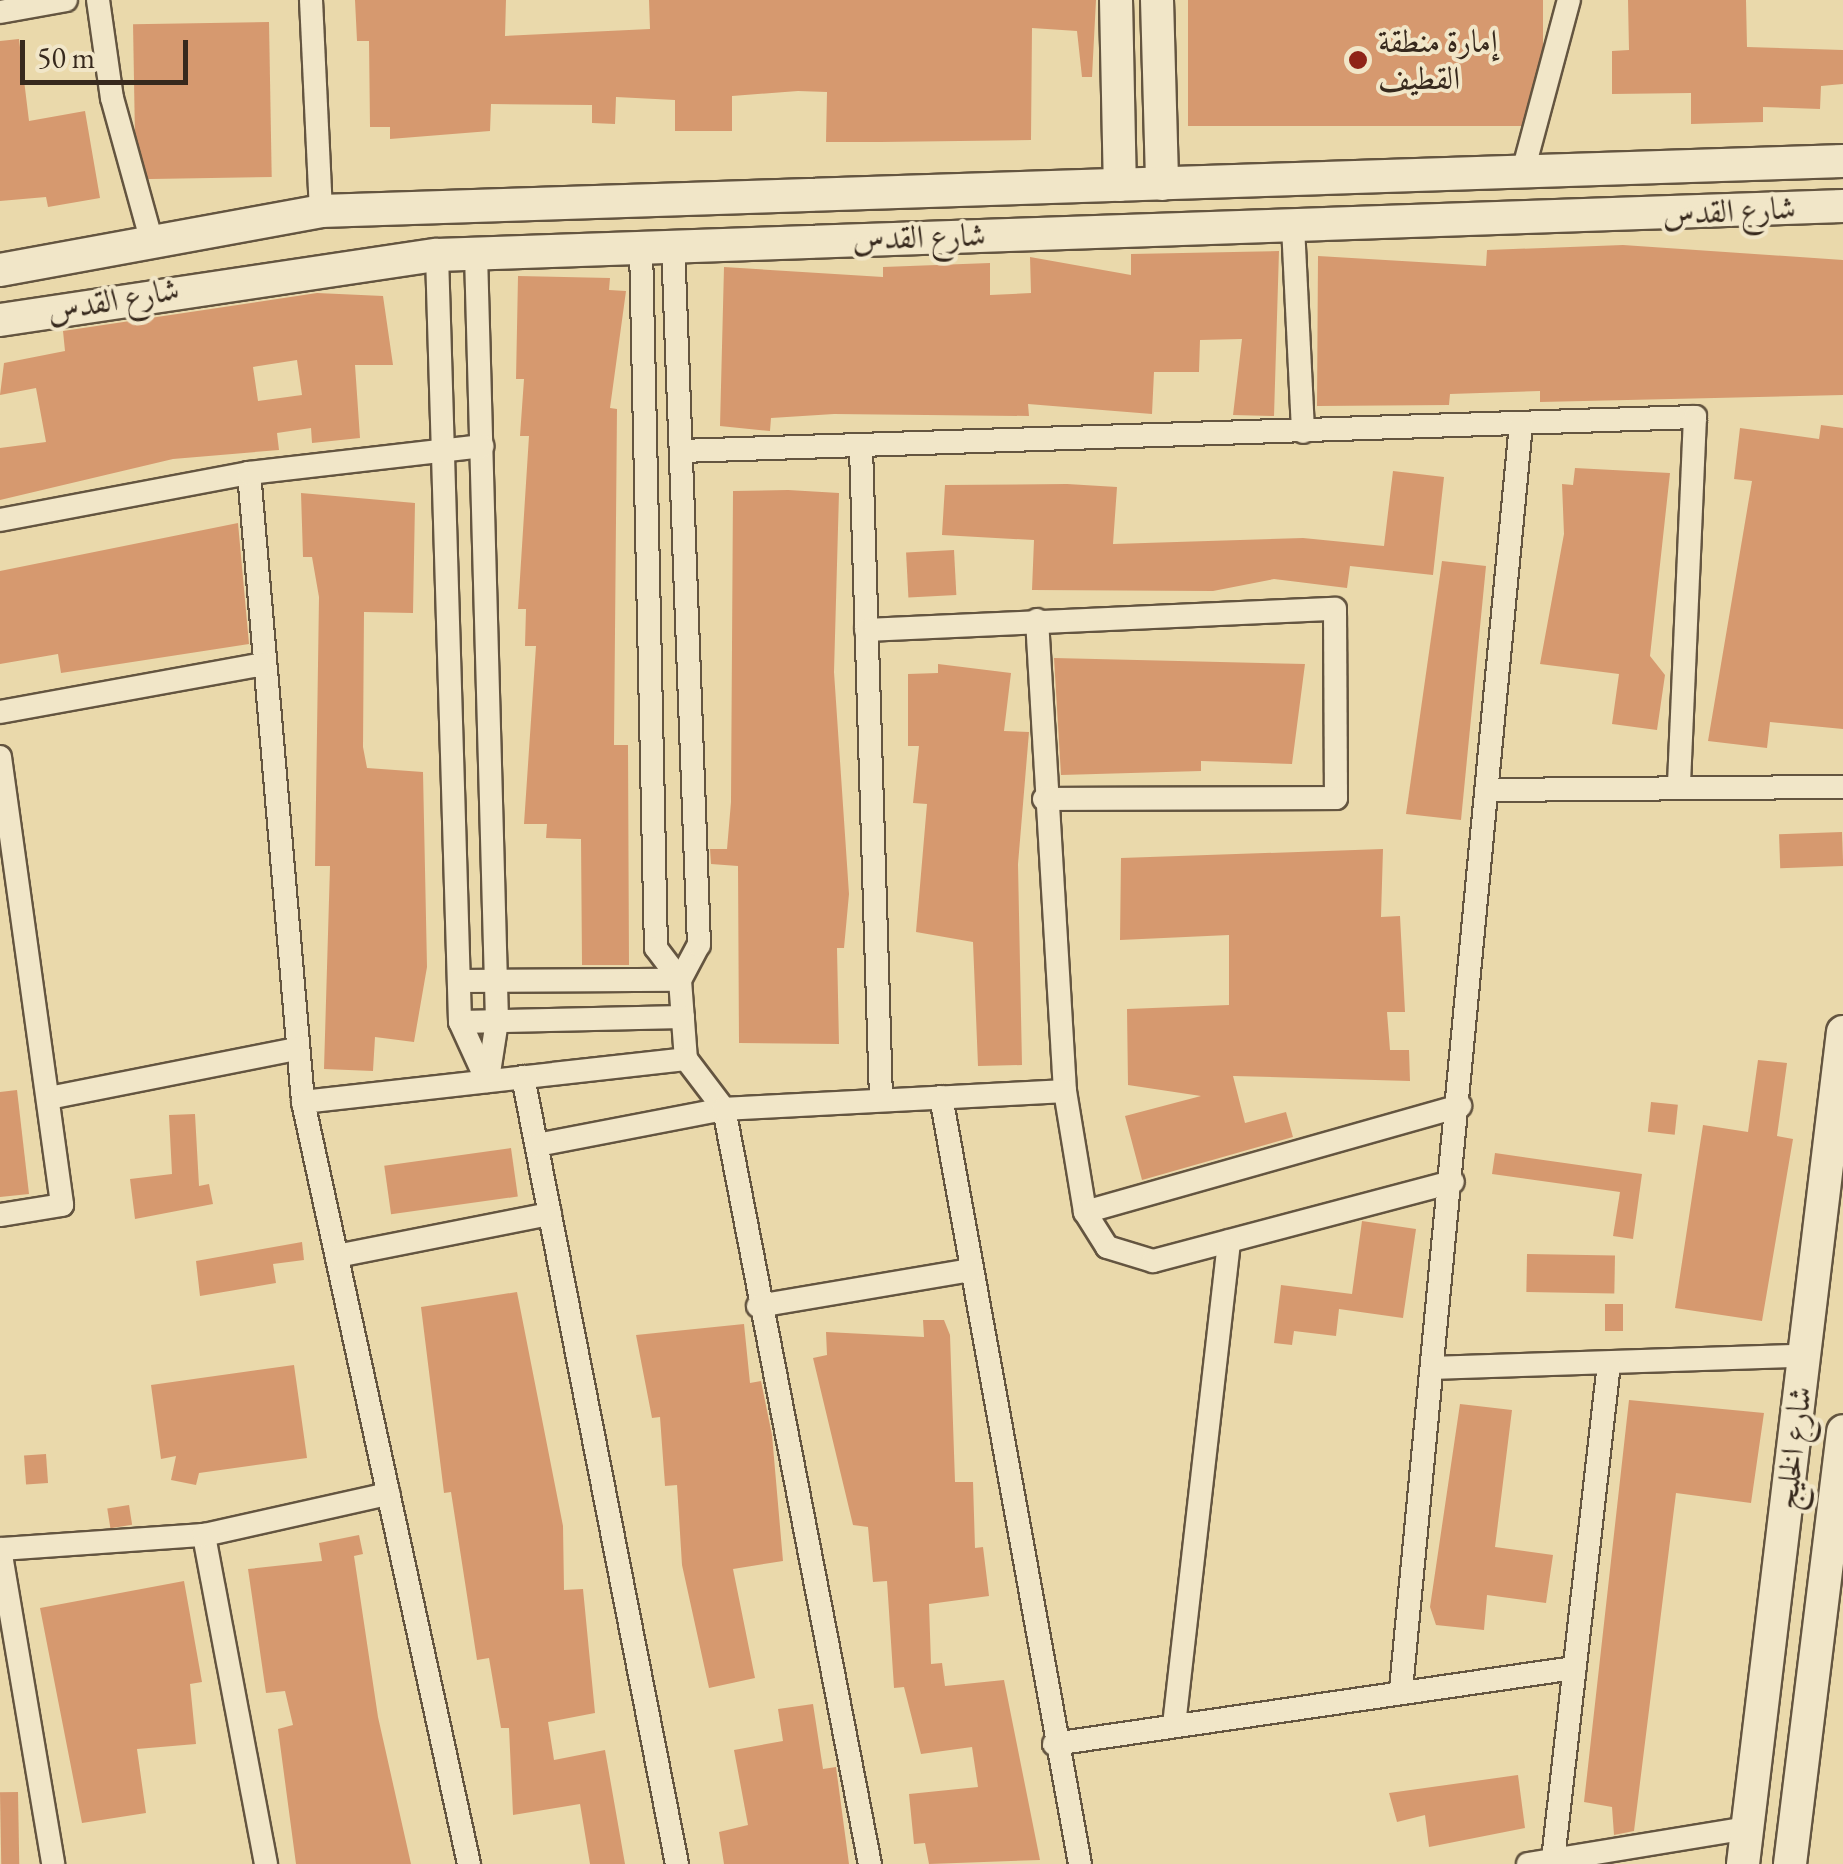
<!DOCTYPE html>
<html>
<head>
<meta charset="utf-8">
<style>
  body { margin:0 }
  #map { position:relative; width:1843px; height:1864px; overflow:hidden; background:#ead9ab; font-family:"EB Garamond",Amiri,serif }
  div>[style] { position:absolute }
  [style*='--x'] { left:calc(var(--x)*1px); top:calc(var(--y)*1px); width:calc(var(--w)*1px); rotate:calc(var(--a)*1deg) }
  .building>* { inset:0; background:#d6996f; transform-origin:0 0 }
  .roads { filter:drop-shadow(2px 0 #645540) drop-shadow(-2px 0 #645540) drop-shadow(0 2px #645540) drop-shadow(0 -2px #645540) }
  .street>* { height:22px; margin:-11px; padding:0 11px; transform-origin:11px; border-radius:11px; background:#f1e6c8 }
  .secondary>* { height:32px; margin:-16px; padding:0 16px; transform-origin:16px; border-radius:16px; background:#f1e6c8 }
  .dots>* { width:28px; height:28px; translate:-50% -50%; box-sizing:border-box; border:5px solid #f1e6c8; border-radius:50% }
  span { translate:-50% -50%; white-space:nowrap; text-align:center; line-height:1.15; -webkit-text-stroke:8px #f1e6c8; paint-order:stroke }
  .poi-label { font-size:32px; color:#37291d }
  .left { translate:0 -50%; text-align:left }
  .street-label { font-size:32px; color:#37291d }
  .scale { position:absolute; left:20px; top:40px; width:168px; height:45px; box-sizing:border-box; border:5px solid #37291d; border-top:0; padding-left:12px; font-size:30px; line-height:35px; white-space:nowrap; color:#37291d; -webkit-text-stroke:8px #f1e6c8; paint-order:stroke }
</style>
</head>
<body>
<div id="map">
  <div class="building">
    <div style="clip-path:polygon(355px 0,506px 0,505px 36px,650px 29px,649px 0,1096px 0,1092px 77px,1082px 77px,1077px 31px,1032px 28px,1031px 140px,881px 142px,826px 142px,827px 92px,798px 91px,732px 96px,732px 131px,675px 131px,675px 100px,616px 97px,615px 124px,592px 123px,592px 105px,491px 104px,490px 131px,390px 139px,390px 127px,370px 127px,369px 41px,357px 41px)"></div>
    <div style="left:1188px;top:0;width:355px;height:126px"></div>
    <div style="clip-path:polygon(1628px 0,1746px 0,1747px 47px,1843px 50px,1843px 84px,1821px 86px,1820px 109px,1763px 107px,1763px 122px,1691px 124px,1691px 93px,1612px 94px,1612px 51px,1629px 50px)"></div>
    <div style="left:269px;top:22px;width:155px;height:136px;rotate:89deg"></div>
    <div style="clip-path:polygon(19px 39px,29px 121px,85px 111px,100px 198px,48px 207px,46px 197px,0 201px,0 41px)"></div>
    <div style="clip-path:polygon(1623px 245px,1843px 260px,1843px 395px,1540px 402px,1540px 391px,1450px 394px,1449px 405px,1317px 406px,1318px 256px,1486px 266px,1487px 250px)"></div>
    <div style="clip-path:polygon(1279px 251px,1274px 416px,1233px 415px,1242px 339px,1200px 340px,1199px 372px,1154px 372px,1152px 414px,1028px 404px,1029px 416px,834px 414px,771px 418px,770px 431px,720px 426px,724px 267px,883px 277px,883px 267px,990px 263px,990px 295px,1031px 293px,1030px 257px,1131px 275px,1131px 254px)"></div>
    <div style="clip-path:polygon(518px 276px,610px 278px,609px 290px,626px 291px,610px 408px,617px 409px,614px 745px,628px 745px,629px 965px,582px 965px,581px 839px,546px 838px,547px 824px,524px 824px,536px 646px,525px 646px,526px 609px,518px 609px,529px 436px,520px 436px,524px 379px,516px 379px)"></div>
    <div style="clip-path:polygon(evenodd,317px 293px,383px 296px,393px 365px,355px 365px,360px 438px,312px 443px,311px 428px,277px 433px,279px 450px,173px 459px,0 500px,0 448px,46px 442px,36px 388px,0 395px,4px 363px,65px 351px,63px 331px,317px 293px,297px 360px,302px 395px,258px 401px,253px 367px,297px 360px)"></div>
    <div style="clip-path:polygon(1821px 425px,1843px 428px,1843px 729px,1770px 722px,1767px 748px,1708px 741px,1752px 481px,1734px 479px,1740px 428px,1819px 439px)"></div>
    <div style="clip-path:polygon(1575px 468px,1670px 473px,1650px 656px,1665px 675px,1657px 730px,1612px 724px,1619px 674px,1540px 664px,1564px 534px,1562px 484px,1573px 485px)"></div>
    <div style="clip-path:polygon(1393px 471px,1444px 477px,1433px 575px,1350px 566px,1347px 588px,1274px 579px,1213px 591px,1032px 590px,1034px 540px,942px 535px,945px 485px,1067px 484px,1117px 487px,1113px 544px,1303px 538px,1384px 546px)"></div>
    <div style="clip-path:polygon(788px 490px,839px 493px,834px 672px,849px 894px,844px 948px,837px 948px,839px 1044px,739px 1043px,738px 866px,711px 864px,710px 849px,727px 849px,731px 802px,733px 491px)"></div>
    <div style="clip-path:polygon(301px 493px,415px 503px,413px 613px,364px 612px,363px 747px,367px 768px,423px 772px,427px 967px,414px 1042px,375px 1037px,373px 1071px,324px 1069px,330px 866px,315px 866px,319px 597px,312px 557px,303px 557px)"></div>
    <div style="clip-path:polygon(238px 523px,249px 644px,61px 673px,58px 654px,0 664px,0 571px)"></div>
    <div style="left:954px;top:550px;width:45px;height:48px;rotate:87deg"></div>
    <div style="clip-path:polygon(1442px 561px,1486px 566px,1461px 820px,1406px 814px)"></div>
    <div style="clip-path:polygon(1054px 658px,1305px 664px,1292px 764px,1201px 761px,1201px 771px,1061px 775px)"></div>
    <div style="clip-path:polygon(938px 664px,1011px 673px,1004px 731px,1029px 732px,1018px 864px,1022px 1065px,978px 1066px,973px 942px,916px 932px,927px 804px,913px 803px,919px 746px,908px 746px,908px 674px,938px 673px)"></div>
    <div style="left:1842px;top:832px;width:34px;height:63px;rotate:88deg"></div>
    <div style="clip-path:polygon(1383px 849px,1381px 917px,1400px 916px,1405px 1012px,1387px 1012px,1390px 1050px,1409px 1050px,1410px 1081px,1233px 1076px,1245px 1123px,1286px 1112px,1293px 1137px,1142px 1180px,1125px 1116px,1201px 1096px,1128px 1085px,1127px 1009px,1229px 1005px,1229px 935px,1120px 940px,1121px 858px)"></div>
    <div style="clip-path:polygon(1758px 1060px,1787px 1063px,1777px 1136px,1793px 1139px,1762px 1321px,1675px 1308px,1703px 1125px,1748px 1132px)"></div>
    <div style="clip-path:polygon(17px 1090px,29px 1194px,0 1197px,0 1092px)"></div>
    <div style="left:1651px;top:1102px;width:27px;height:30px;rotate:6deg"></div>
    <div style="clip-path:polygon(195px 1114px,199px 1186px,209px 1184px,213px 1204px,135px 1219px,130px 1179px,172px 1174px,169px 1115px)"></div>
    <div style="left:511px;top:1148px;width:49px;height:128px;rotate:82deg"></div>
    <div style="clip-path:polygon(1495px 1153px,1642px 1174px,1633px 1239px,1613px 1236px,1620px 1192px,1492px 1174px)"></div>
    <div style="clip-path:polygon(1362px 1221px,1416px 1229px,1403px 1318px,1339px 1309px,1336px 1336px,1294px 1331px,1292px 1345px,1274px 1343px,1281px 1285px,1352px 1294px)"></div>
    <div style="clip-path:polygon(302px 1242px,304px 1260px,273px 1264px,276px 1283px,200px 1296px,196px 1261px)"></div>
    <div style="left:1527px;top:1254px;width:88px;height:38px;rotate:1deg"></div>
    <div style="clip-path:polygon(517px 1292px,563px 1526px,564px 1590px,583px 1589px,595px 1713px,548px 1722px,554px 1760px,605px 1750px,625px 1864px,590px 1864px,580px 1804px,513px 1815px,509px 1728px,501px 1728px,489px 1658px,477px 1660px,451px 1492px,444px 1493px,421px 1307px)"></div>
    <div style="left:1605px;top:1304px;width:18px;height:27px"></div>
    <div style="clip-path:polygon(923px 1320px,944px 1320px,950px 1335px,955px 1482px,973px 1482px,975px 1548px,983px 1547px,989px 1596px,929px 1604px,931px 1664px,942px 1663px,945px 1686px,1004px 1680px,1040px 1860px,929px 1864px,925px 1843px,914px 1844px,909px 1794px,978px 1787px,972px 1747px,921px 1754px,904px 1687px,894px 1688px,887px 1581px,873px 1582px,868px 1527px,853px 1525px,813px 1358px,827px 1355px,826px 1332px,924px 1337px)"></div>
    <div style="clip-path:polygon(744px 1324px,750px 1383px,761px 1381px,772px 1435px,783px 1561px,733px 1569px,755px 1678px,709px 1688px,682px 1565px,677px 1485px,665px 1486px,660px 1417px,652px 1418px,636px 1335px)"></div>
    <div style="clip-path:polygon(294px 1365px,307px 1458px,199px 1473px,196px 1485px,171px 1480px,176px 1456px,161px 1459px,151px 1385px)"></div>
    <div style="clip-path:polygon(1629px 1400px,1764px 1413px,1751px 1503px,1676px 1493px,1634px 1831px,1614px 1835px,1612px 1807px,1584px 1802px)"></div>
    <div style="clip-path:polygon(1460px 1404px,1512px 1410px,1495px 1547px,1553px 1555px,1546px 1603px,1487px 1595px,1484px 1630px,1436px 1625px,1430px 1607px)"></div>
    <div style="left:46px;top:1454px;width:29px;height:22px;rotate:86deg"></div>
    <div style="left:129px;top:1505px;width:20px;height:22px;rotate:81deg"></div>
    <div style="clip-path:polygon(359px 1535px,363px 1554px,354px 1556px,378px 1717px,411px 1864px,296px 1864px,278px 1729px,293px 1725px,285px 1691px,266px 1693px,248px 1569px,322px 1561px,319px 1543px)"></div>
    <div style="clip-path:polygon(184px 1581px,202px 1682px,190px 1684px,196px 1744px,137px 1749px,146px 1813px,82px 1823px,40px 1608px)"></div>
    <div style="clip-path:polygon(813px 1704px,823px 1769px,836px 1767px,849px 1864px,724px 1864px,719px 1832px,748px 1825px,734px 1750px,783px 1741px,778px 1709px)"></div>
    <div style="clip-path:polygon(1518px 1775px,1525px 1828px,1429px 1847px,1425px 1815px,1397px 1822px,1389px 1793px)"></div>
    <div style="left:18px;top:1792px;width:72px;height:18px;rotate:89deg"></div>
  </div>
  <div class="roads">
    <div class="street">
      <div style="--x:98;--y:0;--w:99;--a:81.9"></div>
      <div style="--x:112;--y:98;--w:146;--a:74.5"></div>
      <div style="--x:311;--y:0;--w:211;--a:87.3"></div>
      <div style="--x:0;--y:12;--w:67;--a:-10.3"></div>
      <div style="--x:1522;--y:175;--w:181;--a:-75"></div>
      <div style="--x:1293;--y:226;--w:206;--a:87.2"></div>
      <div style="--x:641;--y:246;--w:702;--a:88.78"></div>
      <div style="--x:656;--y:948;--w:40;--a:53"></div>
      <div style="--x:680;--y:980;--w:79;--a:85.7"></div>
      <div style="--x:686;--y:1059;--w:63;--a:52.8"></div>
      <div style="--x:724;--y:1109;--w:769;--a:79.06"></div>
      <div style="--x:476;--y:254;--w:767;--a:88.43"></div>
      <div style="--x:497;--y:1021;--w:59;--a:98.8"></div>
      <div style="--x:437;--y:255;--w:767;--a:88.28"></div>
      <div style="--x:460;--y:1022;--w:65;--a:65.4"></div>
      <div style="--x:861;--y:448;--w:651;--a:88.24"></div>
      <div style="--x:681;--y:451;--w:1015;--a:-1.92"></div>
      <div style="--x:1695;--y:417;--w:371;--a:92.5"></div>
      <div style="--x:249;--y:473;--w:631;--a:85.09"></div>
      <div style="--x:303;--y:1102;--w:780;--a:77.71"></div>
      <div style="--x:0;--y:520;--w:253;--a:-10.7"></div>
      <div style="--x:249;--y:473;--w:235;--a:-6.6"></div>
      <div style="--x:1037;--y:620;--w:472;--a:86.6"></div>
      <div style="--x:1065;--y:1091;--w:123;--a:80.6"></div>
      <div style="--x:1085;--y:1212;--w:41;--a:57.8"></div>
      <div style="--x:1107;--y:1247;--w:48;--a:16.9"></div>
      <div style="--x:1153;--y:1261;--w:310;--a:-14.8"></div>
      <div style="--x:866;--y:630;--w:469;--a:-2.6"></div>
      <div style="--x:1335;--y:609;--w:189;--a:89.7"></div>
      <div style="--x:1336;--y:798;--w:292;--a:179.8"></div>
      <div style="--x:0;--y:712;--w:269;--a:-10.3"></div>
      <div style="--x:0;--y:757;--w:452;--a:82.1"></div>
      <div style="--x:62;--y:1205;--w:63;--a:170.8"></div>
      <div style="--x:1488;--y:790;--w:355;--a:-0.5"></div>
      <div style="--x:459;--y:981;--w:221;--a:-0.3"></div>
      <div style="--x:680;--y:980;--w:40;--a:-62"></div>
      <div style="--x:699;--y:945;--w:701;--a:-92.12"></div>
      <div style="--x:460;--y:1022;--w:223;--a:-1.3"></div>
      <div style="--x:523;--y:1077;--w:802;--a:78.93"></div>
      <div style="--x:54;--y:1097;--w:248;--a:-11.2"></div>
      <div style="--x:941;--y:1097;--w:779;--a:79.73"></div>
      <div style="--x:303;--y:1102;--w:385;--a:-6.4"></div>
      <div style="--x:537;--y:1145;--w:190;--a:-10.9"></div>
      <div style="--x:724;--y:1109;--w:341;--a:-3"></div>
      <div style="--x:1085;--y:1212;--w:390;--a:-15.8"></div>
      <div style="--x:337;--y:1256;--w:217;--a:-11.2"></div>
      <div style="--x:758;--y:1306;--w:216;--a:-9.6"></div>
      <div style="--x:1434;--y:1368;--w:370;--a:-1.9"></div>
      <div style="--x:0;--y:1549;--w:319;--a:80.4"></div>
      <div style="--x:2;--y:1549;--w:202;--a:-4"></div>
      <div style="--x:1401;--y:1689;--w:1271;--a:-84.58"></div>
      <div style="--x:1174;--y:1725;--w:487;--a:-83.5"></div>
      <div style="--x:1054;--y:1744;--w:526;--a:-8.32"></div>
      <div style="--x:1553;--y:1860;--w:500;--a:-83.57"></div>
      <div style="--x:266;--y:1864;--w:335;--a:-100.7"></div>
      <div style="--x:204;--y:1535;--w:189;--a:-12.6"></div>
      <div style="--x:1528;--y:1864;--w:223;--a:-9.3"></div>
    </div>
    <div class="secondary">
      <div style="--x:1116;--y:0;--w:185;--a:88.8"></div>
      <div style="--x:1157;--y:0;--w:184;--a:88.4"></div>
      <div style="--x:0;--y:270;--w:326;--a:-10.4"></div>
      <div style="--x:321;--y:211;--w:1523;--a:-1.88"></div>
      <div style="--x:0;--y:320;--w:442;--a:-8.5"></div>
      <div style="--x:437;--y:255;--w:1407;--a:-2"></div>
      <div style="--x:1743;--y:1864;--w:838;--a:-83.15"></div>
      <div style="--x:1790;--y:1864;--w:436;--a:-83"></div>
    </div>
  </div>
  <div class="dots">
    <div style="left:1358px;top:60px;background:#8f2418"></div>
  </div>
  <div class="poi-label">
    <span class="left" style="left:1378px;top:60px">إمارة منطقة<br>القطيف</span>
  </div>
  <div class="street-label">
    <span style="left:1729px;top:211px;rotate:-3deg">شارع القدس</span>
    <span style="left:919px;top:237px;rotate:-2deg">شارع القدس</span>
    <span style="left:113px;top:300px;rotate:-10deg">شارع القدس</span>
    <span style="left:1793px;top:1448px;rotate:-83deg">شارع الخليج</span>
  </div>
  <div class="scale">50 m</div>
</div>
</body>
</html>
